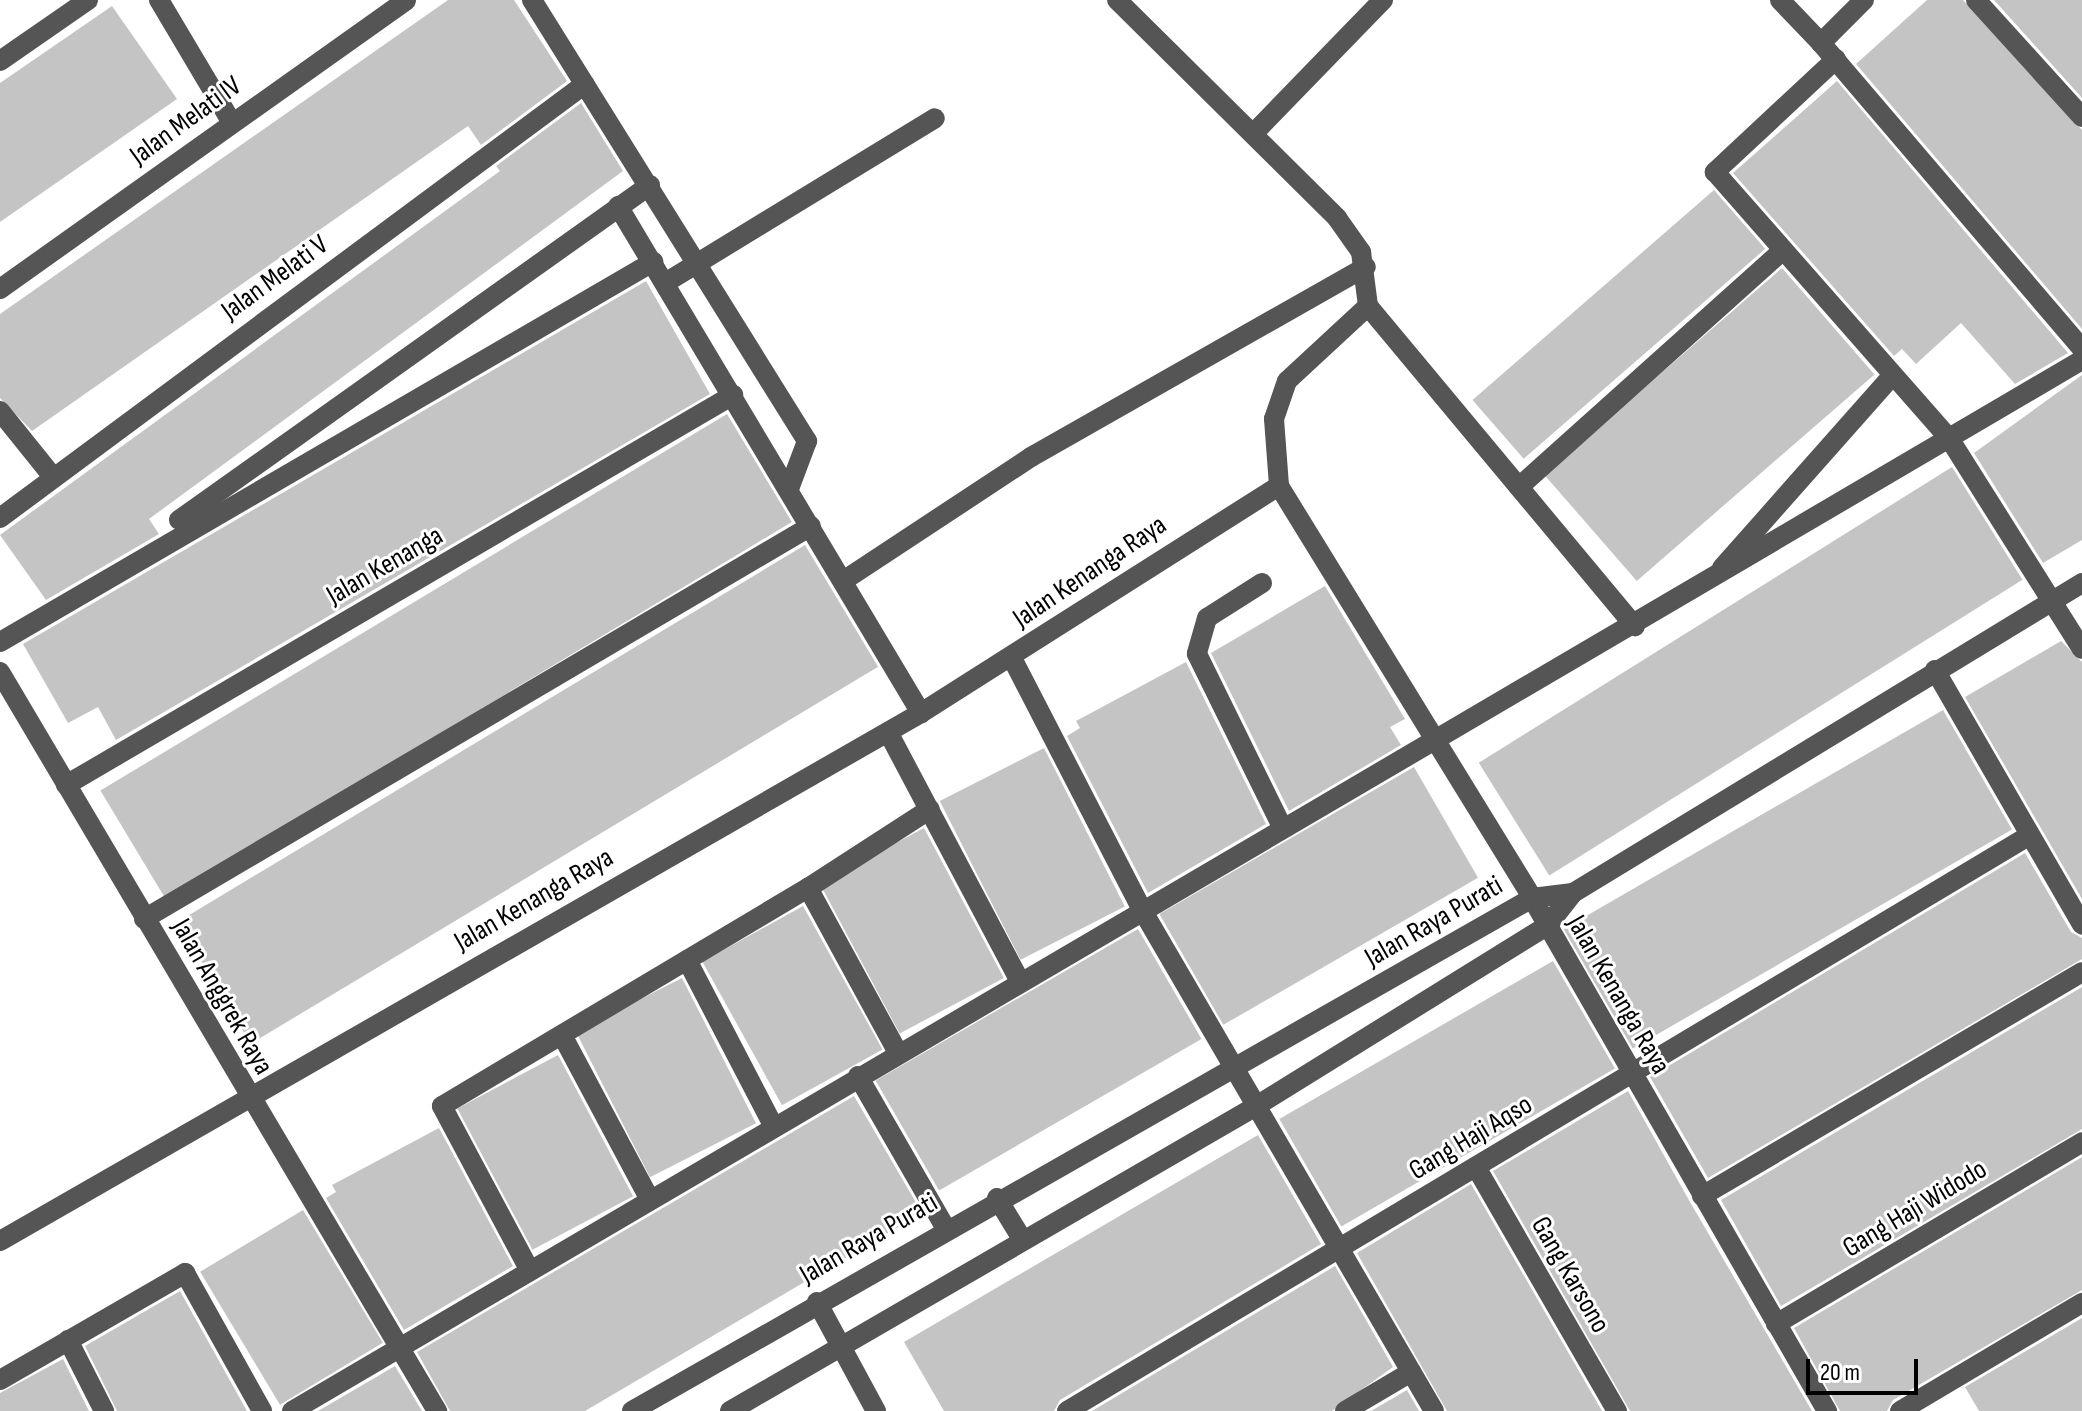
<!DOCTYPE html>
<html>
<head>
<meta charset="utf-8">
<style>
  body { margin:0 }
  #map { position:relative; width:2082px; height:1411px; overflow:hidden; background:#fff; font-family:"Sofia Sans Condensed",sans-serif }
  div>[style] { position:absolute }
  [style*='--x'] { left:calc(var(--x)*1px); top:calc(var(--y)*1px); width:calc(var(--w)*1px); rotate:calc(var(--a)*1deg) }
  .building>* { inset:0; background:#c4c4c4; transform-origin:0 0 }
  .minor>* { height:20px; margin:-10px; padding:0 10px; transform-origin:10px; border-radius:10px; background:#555 }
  span { translate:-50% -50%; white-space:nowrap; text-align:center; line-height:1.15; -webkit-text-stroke:6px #fff; paint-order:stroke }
  .street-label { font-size:28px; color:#000 }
  .scale { position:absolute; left:1806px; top:1359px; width:112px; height:36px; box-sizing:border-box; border:4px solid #000; border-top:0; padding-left:10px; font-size:24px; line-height:28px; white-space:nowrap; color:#000; -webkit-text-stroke:6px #fff; paint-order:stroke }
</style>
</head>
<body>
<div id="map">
  <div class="building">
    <div style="clip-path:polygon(448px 0,514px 0,567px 81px,481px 145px,468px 126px,32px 431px,0 398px,0 314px)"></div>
    <div style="clip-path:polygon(1927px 0,1963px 0,2082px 130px,2082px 329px,1856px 64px)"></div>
    <div style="clip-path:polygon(1994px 0,2082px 0,2082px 98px)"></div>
    <div style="clip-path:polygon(112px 6px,177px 99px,0 222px,0 83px)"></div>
    <div style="clip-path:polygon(1837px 81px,2068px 353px,2015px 384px,1961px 323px,1916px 364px,1902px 349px,1894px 356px,1733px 173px)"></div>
    <div style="clip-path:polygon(581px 103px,623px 171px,149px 519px,159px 534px,46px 600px,0 535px,500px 171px,496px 166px)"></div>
    <div style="left:1714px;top:190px;width:78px;height:320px;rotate:49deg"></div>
    <div style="left:1782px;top:268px;width:141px;height:315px;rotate:49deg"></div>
    <div style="clip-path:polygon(646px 281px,710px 394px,116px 740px,98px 707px,68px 723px,23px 644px)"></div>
    <div style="clip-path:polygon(2082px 375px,2082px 540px,2043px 563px,1974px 453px)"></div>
    <div style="left:727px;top:414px;width:126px;height:731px;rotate:59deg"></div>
    <div style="left:1952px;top:467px;width:133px;height:558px;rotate:58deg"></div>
    <div style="left:805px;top:545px;width:142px;height:732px;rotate:59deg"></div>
    <div style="clip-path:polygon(1325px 586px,1405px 719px,1390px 727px,1401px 745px,1289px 811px,1211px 653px)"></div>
    <div style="clip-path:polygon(2061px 641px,2082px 662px,2082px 899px,1965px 697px)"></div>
    <div style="clip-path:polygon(1186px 662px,1266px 824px,1148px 893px,1067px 736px,1080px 728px,1076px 721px)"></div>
    <div style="left:1943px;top:710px;width:138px;height:438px;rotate:60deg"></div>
    <div style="left:1044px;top:748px;width:178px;height:117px;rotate:63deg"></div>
    <div style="left:1414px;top:767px;width:128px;height:294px;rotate:60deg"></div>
    <div style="left:924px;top:828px;width:170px;height:118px;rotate:62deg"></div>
    <div style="clip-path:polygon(2025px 853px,2071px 932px,2082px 938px,2082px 959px,1708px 1178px,1650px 1077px)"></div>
    <div style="left:803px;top:906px;width:164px;height:115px;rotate:61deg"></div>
    <div style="left:1138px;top:929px;width:127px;height:303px;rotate:60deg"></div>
    <div style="left:1553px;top:961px;width:124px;height:316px;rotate:60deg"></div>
    <div style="left:682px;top:978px;width:163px;height:119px;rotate:63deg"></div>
    <div style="clip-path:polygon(2082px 987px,2082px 1129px,1781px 1306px,1721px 1200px)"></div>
    <div style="left:558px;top:1055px;width:160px;height:114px;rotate:62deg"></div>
    <div style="clip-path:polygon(1628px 1091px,1690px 1202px,1812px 1411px,1630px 1411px,1493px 1171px)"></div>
    <div style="clip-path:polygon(854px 1096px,922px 1213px,585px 1411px,450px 1411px,417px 1352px)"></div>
    <div style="clip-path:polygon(439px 1128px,513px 1266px,404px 1330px,326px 1198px,336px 1192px,332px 1185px)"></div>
    <div style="clip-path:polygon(1258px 1135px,1321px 1244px,1060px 1400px,1054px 1411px,944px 1411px,904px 1342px)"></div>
    <div style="clip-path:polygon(2082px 1157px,2082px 1290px,1893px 1400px,1887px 1411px,1840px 1411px,1794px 1328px)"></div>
    <div style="clip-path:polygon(1471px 1184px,1602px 1411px,1447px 1411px,1357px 1253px)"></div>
    <div style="left:303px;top:1210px;width:155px;height:120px;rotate:59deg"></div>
    <div style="clip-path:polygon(1335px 1266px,1393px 1367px,1332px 1411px,1092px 1411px)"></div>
    <div style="clip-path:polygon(180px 1291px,247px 1411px,117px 1411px,85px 1346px)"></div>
    <div style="clip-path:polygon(2082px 1318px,2082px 1411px,1979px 1411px,1965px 1387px)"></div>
    <div style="clip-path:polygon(63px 1359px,89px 1411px,0 1411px,0 1393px)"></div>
    <div style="clip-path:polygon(395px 1366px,422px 1411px,318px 1411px)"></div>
    <div style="clip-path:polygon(1407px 1390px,1419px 1411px,1371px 1411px)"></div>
  </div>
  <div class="minor">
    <div style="--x:159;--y:0;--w:143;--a:59.3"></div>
    <div style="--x:532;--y:0;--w:520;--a:58.05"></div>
    <div style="--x:807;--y:441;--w:51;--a:110.6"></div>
    <div style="--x:1117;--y:0;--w:310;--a:44.7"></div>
    <div style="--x:1337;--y:218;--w:42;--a:54.8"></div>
    <div style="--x:1361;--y:252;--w:54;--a:82.6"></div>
    <div style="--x:1368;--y:306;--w:110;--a:137.2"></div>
    <div style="--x:1287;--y:381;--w:40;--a:108.9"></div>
    <div style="--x:1274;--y:419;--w:67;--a:85.7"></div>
    <div style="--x:1279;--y:486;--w:483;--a:58.4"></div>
    <div style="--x:1532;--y:898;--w:592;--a:60.1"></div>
    <div style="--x:1780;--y:0;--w:59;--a:46.4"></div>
    <div style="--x:1864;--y:0;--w:61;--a:135"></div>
    <div style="--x:1821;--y:43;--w:402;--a:49.5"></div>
    <div style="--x:1976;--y:0;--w:158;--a:47.8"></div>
    <div style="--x:1836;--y:59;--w:166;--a:137"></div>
    <div style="--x:1715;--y:172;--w:354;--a:48.7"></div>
    <div style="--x:1949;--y:438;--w:249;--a:57.8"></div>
    <div style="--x:0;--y:61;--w:107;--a:-34.7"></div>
    <div style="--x:1253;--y:134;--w:187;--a:-45.9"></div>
    <div style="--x:618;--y:206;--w:591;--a:59.14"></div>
    <div style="--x:665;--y:283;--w:316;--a:-31.4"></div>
    <div style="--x:0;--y:289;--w:498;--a:-35.4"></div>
    <div style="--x:1368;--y:306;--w:417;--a:50.2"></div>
    <div style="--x:0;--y:411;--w:85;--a:51.2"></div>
    <div style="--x:1519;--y:487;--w:353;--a:-41.9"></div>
    <div style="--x:0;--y:518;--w:728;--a:-36.57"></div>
    <div style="--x:179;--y:520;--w:578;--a:-35.42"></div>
    <div style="--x:1722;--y:568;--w:256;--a:-48.5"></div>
    <div style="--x:843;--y:581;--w:225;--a:-33.4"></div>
    <div style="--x:1031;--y:457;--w:385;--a:-29.6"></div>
    <div style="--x:1262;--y:583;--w:65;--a:147.5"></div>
    <div style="--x:1207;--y:618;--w:37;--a:106"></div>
    <div style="--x:1197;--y:654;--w:191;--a:63.8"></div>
    <div style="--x:0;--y:642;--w:756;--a:-30.2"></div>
    <div style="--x:1012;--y:658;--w:281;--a:62.7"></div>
    <div style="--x:1141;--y:908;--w:582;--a:59.78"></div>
    <div style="--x:1935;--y:670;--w:294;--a:60"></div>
    <div style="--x:0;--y:672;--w:859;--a:59.4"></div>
    <div style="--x:888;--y:732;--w:280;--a:62.1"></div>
    <div style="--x:66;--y:785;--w:773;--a:-30.32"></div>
    <div style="--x:144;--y:919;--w:774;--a:-30.51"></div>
    <div style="--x:687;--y:960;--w:188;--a:62.5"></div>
    <div style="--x:562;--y:1035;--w:187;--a:61.9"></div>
    <div style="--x:897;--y:1051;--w:186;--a:-118.6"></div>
    <div style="--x:808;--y:888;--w:145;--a:-32.9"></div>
    <div style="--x:858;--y:1076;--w:174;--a:60.1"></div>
    <div style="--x:1476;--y:1167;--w:282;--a:60"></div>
    <div style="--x:1702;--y:1196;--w:441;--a:-30.5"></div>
    <div style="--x:997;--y:1198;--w:48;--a:58.6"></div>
    <div style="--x:0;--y:1241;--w:1062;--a:-29.83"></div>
    <div style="--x:921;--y:713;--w:424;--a:-32.4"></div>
    <div style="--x:530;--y:1271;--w:187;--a:-118.1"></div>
    <div style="--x:442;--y:1106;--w:426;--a:-30.8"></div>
    <div style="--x:817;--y:1302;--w:124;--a:61.6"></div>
    <div style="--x:1776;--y:1324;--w:356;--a:-30.7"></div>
    <div style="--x:68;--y:1340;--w:80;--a:63.1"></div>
    <div style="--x:0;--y:1380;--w:214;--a:-30"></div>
    <div style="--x:185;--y:1273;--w:158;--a:60.8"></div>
    <div style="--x:292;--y:1411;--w:2076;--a:-30.42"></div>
    <div style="--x:632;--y:1411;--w:1036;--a:-29.68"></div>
    <div style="--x:1532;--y:898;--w:41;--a:-7"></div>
    <div style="--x:730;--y:1411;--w:604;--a:-30.09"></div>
    <div style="--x:1253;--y:1108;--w:346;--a:-31.8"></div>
    <div style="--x:1547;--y:926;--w:42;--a:-51.8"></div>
    <div style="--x:1573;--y:893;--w:596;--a:-31.34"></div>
    <div style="--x:1067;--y:1411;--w:1122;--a:-30.88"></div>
    <div style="--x:1345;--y:1411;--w:77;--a:-30.6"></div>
    <div style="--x:1900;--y:1411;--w:212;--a:-30.7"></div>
  </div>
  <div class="street-label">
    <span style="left:186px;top:121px;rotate:-36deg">Jalan Melati IV</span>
    <span style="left:275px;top:278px;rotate:-36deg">Jalan Melati V</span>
    <span style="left:385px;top:566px;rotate:-30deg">Jalan Kenanga</span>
    <span style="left:1090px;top:572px;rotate:-34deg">Jalan Kenanga Raya</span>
    <span style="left:534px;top:900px;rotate:-30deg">Jalan Kenanga Raya</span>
    <span style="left:1434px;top:922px;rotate:-30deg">Jalan Raya Purati</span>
    <span style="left:1618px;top:995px;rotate:60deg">Jalan Kenanga Raya</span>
    <span style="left:222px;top:997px;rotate:60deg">Jalan Anggrek Raya</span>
    <span style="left:1471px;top:1138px;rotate:-31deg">Gang Haji Aqso</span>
    <span style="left:1915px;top:1209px;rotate:-31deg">Gang Haji Widodo</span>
    <span style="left:869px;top:1239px;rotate:-30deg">Jalan Raya Purati</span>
    <span style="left:1570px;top:1275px;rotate:60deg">Gang Karsono</span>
  </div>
  <div class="scale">20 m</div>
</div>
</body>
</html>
